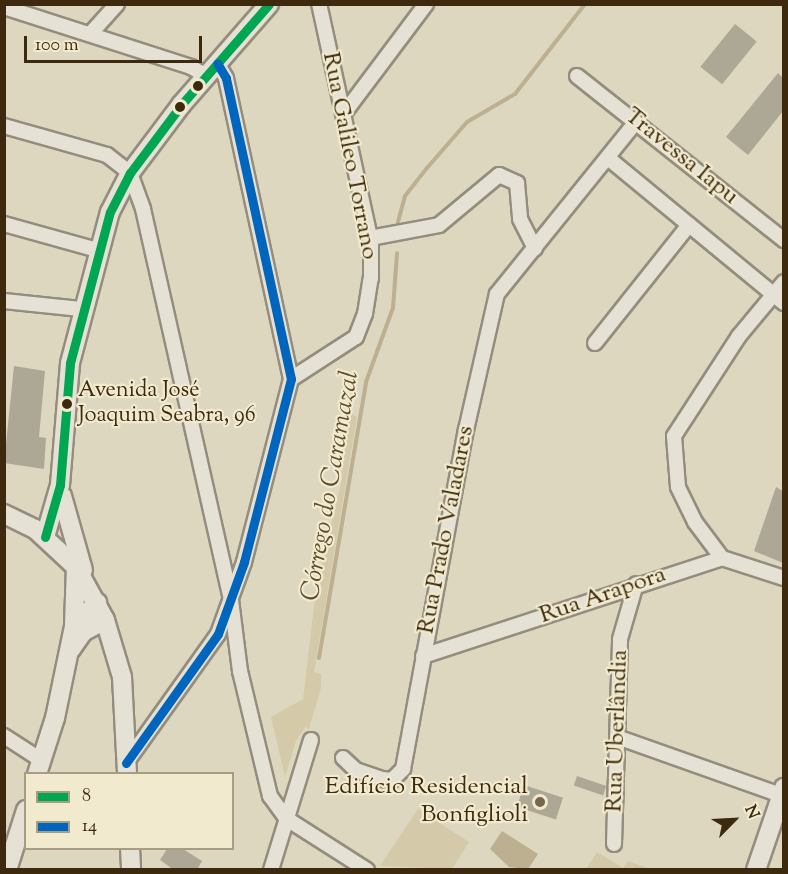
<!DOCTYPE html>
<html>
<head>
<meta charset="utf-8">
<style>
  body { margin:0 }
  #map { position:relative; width:788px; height:874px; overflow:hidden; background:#ddd7c0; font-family:"Sorts Mill Goudy",serif }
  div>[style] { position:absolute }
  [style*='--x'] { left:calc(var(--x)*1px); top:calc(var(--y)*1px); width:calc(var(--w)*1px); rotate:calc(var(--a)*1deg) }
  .green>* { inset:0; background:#d4caa9 }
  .water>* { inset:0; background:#bdb090 }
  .stream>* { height:4px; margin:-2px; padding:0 2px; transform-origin:2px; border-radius:2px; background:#bdb090 }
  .building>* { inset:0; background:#ada796; transform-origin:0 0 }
  .roads { filter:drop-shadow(2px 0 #948d7d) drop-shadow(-2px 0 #948d7d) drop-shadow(0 2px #948d7d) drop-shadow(0 -2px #948d7d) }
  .street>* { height:14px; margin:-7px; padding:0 7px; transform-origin:7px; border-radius:7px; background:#e5e1d5 }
  .secondary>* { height:18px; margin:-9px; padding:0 9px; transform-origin:9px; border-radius:9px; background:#e5e1d5 }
  .bus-1>* { height:9px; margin:-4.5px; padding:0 4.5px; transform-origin:4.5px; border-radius:4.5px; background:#00a651 }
  .bus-2>* { height:9px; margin:-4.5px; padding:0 4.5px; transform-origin:4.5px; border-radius:4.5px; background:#0065bd }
  .dots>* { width:16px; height:16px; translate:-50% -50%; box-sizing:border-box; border:3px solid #f1eace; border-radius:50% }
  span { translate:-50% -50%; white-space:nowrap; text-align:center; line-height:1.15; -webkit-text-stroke:4.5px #f1eace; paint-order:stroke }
  .bus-label { font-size:22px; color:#3d290d }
  .left { translate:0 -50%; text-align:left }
  .street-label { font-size:24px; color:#3d290d }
  .poi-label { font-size:24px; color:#3d290d }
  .right { translate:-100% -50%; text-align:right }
  .water-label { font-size:26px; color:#5f4d2e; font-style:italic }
  .frame { position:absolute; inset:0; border:6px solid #3d290d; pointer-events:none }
  .legend { position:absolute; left:24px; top:772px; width:210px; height:78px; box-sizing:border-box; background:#f1eace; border:2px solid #a99d81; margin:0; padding:8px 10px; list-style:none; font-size:18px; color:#3d290d }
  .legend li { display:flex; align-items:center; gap:12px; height:30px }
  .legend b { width:30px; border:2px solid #a99d81 }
  .north { position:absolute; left:704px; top:790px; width:60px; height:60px; -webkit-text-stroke:4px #f1eace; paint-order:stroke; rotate:66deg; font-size:16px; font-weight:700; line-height:24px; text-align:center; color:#3d290d }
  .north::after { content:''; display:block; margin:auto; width:21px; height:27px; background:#3d290d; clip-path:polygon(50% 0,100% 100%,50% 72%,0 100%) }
  .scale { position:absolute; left:24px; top:36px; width:178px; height:27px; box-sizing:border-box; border:3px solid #3d290d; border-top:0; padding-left:8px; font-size:18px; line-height:21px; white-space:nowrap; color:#3d290d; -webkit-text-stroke:4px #f1eace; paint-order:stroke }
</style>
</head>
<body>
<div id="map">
  <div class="green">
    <div style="clip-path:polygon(350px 413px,357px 417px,314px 672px,321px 674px,321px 688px,309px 729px,305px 727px,296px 741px,285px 777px,271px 717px,303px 699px,316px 590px,340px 488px)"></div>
    <div style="clip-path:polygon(418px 809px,469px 842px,452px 869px,380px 866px)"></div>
    <div style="clip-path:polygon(597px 852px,623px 868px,628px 861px,651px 869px,586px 869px)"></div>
  </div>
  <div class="water">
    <div style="clip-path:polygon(502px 831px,538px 854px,528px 869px,509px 867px,490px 849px)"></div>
  </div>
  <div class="stream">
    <div style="--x:398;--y:222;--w:27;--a:-75"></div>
    <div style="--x:405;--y:196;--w:36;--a:-52"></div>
    <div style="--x:427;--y:168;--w:61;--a:-49"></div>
    <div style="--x:467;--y:122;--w:56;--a:-30.3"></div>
    <div style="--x:515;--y:94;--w:114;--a:-52.1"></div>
    <div style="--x:319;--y:658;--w:280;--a:-80.3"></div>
    <div style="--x:366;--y:382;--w:79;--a:-70"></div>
    <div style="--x:393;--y:308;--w:55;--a:-85.8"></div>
  </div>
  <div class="building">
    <div style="left:735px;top:24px;width:28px;height:55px;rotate:39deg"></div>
    <div style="clip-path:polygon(778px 73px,783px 78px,783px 111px,748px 155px,726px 137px)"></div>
    <div style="clip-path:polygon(14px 366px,45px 371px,39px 437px,46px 438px,44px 469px,4px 463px)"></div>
    <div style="clip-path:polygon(776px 487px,783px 491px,783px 563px,754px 551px)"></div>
    <div style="left:577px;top:776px;width:31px;height:10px;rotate:19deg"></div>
    <div style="left:524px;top:785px;width:41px;height:23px;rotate:18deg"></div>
    <div style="clip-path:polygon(167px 849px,183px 849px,202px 861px,197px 870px,174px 870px,160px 860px)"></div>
  </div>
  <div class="roads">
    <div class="street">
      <div style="--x:4;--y:7;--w:196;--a:17.8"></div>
      <div style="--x:191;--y:67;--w:17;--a:31"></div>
      <div style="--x:91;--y:33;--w:39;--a:-48"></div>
      <div style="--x:577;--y:76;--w:264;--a:38.4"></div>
      <div style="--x:345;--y:112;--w:135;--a:-53.1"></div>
      <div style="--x:4;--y:126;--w:107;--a:15.7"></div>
      <div style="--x:107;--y:155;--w:29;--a:38"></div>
      <div style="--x:130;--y:173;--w:38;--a:70"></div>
      <div style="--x:143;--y:209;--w:401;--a:77.3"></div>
      <div style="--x:231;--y:600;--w:72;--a:82.8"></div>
      <div style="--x:240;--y:671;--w:129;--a:76.5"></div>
      <div style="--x:270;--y:796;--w:29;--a:54"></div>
      <div style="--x:287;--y:819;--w:95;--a:32.5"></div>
      <div style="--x:608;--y:158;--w:228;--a:39.5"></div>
      <div style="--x:4;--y:224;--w:97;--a:15.6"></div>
      <div style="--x:370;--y:238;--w:70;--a:-10.7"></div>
      <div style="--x:439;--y:225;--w:78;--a:-39.8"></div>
      <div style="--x:499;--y:175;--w:20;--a:24"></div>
      <div style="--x:517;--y:183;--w:36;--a:85"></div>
      <div style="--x:520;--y:219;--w:33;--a:63"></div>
      <div style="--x:4;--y:301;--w:77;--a:5.9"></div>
      <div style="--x:595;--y:343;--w:151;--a:-51.5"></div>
      <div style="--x:291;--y:379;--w:77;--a:-32.9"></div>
      <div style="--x:356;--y:337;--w:25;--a:-69"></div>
      <div style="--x:365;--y:314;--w:36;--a:-81"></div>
      <div style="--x:371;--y:278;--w:36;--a:-90"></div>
      <div style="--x:371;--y:242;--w:244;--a:-102.3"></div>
      <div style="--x:722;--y:558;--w:45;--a:-126.9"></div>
      <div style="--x:695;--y:522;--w:39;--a:-116"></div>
      <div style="--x:678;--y:487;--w:51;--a:-94.5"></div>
      <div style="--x:674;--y:436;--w:119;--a:-57"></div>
      <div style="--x:739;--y:336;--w:70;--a:-50.2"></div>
      <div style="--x:423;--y:656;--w:315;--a:-18.1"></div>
      <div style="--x:722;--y:558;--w:65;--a:17.9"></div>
      <div style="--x:4;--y:736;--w:44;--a:33"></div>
      <div style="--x:617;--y:737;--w:174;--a:19.5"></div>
      <div style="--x:343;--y:758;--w:18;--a:43"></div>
      <div style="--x:356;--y:770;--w:28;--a:19"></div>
      <div style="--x:382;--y:779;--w:10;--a:6"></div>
      <div style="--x:392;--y:780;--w:16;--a:-45"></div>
      <div style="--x:403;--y:769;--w:345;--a:-79.5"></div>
      <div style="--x:466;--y:430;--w:139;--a:-77.2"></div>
      <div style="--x:497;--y:294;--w:221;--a:-51.1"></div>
      <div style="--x:126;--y:763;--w:158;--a:-54.5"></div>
      <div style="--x:218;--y:634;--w:77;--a:-70.1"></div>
      <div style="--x:244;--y:562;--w:189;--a:-75.6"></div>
      <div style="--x:291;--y:379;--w:308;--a:-102.2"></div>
      <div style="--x:226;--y:78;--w:17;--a:-121"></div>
      <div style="--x:614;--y:844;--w:205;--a:-88.3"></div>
      <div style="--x:620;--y:639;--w:57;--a:-73.8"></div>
      <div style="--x:271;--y:870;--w:136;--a:-72.9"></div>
    </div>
    <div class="secondary">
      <div style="--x:62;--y:496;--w:77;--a:74.2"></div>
      <div style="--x:4;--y:514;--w:34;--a:26"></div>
      <div style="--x:35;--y:529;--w:56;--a:42.8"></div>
      <div style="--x:76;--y:567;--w:60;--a:61.3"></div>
      <div style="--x:105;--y:620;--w:59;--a:73.4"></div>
      <div style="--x:122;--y:677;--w:97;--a:87"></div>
      <div style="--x:45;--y:537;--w:54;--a:-73.9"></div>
      <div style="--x:60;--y:485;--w:122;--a:-85.3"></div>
      <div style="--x:70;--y:363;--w:156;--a:-75.2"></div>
      <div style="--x:110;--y:212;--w:44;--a:-62.9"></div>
      <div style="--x:130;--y:173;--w:85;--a:-53.1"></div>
      <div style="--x:181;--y:105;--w:134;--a:-48.9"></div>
      <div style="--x:74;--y:626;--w:59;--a:-88.1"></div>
      <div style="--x:71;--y:649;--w:21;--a:-55"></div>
      <div style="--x:83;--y:632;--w:25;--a:-29"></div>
      <div style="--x:37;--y:774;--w:59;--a:-72.2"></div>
      <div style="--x:55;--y:718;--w:94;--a:-78.3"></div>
      <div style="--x:74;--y:626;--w:33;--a:-45"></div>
      <div style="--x:130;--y:848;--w:22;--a:87"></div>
      <div style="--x:7;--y:870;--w:63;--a:-72.4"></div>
      <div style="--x:756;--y:870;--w:87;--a:-71.1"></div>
    </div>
  </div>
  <div class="bus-1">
    <div style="--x:45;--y:537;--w:54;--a:-73.9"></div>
    <div style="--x:60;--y:485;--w:122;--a:-85.3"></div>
    <div style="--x:70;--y:363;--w:156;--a:-75.2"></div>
    <div style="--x:110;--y:212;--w:44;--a:-62.9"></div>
    <div style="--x:130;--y:173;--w:85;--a:-53.1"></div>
    <div style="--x:181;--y:105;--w:134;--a:-48.9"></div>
  </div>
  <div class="bus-2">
    <div style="--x:126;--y:763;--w:158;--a:-54.5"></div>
    <div style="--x:218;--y:634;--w:77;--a:-70.1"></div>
    <div style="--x:244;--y:562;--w:189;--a:-75.6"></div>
    <div style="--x:291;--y:379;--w:308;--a:-102.2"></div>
    <div style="--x:226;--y:78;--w:17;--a:-121"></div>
  </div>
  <div class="dots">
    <div style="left:198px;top:86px;background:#3d290d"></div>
    <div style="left:180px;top:107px;background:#3d290d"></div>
    <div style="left:67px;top:404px;background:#3d290d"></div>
    <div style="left:540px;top:802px;background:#75664c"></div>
  </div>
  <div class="bus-label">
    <span class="left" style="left:78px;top:404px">Avenida José<br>Joaquim Seabra, 96</span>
  </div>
  <div class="street-label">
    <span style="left:349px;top:156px;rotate:79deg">Rua Galileo Torrano</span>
    <span style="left:681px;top:157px;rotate:39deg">Travessa Iapu</span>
    <span style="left:447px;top:530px;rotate:-79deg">Rua Prado Valadares</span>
    <span style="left:603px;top:596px;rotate:-19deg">Rua Arapora</span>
    <span style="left:618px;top:731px;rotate:-88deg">Rua Uberlândia</span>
  </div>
  <div class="poi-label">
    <span class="right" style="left:528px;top:802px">Edifício Residencial<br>Bonfiglioli</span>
  </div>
  <div class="water-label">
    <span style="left:331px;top:486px;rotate:-80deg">Córrego do Caramazal</span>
  </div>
  <div class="frame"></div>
  <ul class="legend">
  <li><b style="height:8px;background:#00a651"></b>8</li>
  <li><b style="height:8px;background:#0065bd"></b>14</li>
  </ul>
  <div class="north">N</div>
  <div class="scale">100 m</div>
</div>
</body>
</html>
